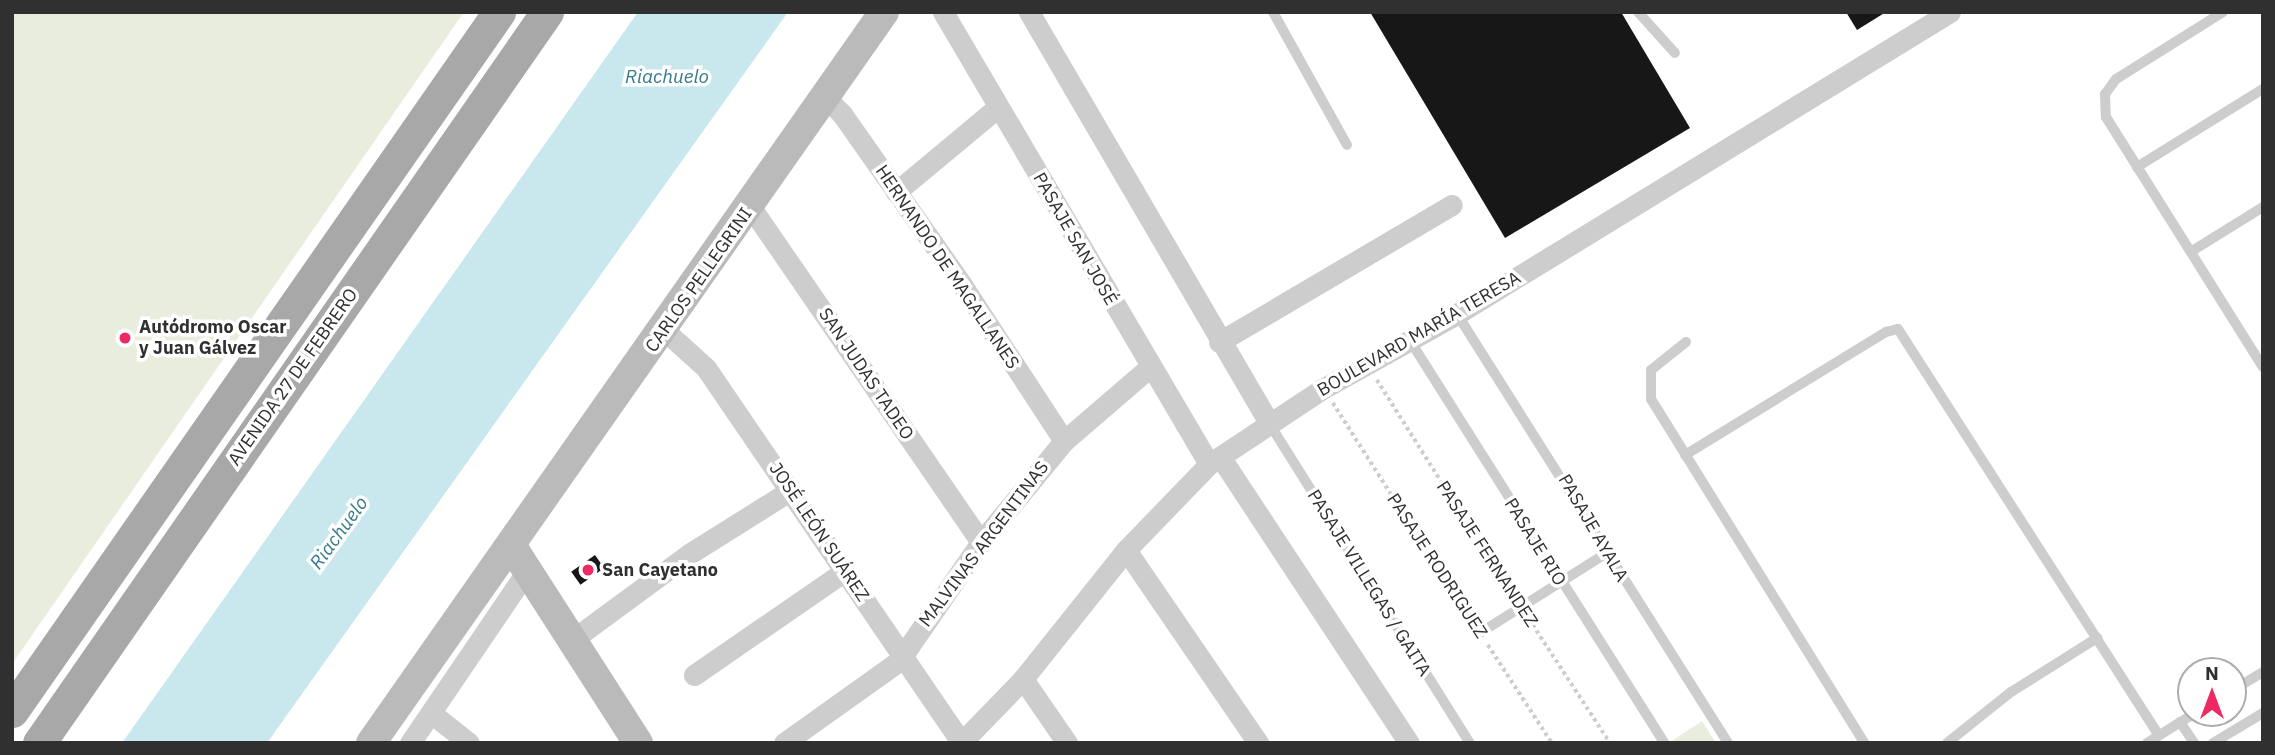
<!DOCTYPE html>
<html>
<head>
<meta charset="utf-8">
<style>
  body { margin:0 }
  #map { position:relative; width:2275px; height:755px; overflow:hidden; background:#fff; font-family:"IBM Plex Sans",sans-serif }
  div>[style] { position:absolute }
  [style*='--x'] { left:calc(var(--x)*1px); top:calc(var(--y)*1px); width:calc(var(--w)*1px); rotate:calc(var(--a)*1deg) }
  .green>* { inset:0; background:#e9eddd }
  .water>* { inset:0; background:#c8e8ee }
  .building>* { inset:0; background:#171717; transform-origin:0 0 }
  .path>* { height:3.5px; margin-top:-1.75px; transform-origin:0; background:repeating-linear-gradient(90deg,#cdcdcd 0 3.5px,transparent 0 7px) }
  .lane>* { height:10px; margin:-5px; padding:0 5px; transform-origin:5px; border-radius:5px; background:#cdcdcd }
  .street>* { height:21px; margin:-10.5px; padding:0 10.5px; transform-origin:10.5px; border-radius:10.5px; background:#cdcdcd }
  .secondary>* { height:30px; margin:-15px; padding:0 15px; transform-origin:15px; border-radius:15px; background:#bababa }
  .primary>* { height:33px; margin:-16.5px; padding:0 16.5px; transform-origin:16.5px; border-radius:16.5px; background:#a8a8a8 }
  .dots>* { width:19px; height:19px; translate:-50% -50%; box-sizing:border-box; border:4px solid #fff; border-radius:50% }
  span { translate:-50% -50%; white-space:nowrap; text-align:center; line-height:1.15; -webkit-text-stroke:7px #fff; paint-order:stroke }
  .street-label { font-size:18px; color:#303030 }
  .poi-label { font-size:18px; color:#303030; font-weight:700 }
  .left { translate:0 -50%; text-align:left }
  .water-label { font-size:19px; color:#357b89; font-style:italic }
  .frame { position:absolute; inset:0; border:14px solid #303030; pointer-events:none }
  .north { position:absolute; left:2177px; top:657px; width:70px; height:70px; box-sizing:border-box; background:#fff; border:2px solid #acacac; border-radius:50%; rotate:0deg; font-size:19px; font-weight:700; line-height:28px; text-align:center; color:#303030 }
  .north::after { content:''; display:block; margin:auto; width:24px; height:32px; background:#ee2a65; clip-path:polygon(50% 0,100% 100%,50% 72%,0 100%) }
</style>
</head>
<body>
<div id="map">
  <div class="green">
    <div style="clip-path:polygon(12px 12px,464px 12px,12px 664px)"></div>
    <div style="clip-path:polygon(1702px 721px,1716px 743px,1669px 743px)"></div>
  </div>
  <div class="water">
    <div style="clip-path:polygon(638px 12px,788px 12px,267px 743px,122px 743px)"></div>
  </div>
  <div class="building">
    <div style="clip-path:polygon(1370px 12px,1621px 12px,1690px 128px,1505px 238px)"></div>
    <div style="clip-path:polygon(1846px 12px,1886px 12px,1857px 30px)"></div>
    <div style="left:595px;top:555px;width:16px;height:29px;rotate:55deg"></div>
  </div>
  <div class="path">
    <div style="--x:1377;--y:380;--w:258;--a:57.7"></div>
    <div style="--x:1333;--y:403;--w:259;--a:57.5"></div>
    <div style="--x:1529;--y:619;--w:148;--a:56.8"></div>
    <div style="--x:1488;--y:645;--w:117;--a:56.9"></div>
  </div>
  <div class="lane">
    <div style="--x:1273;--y:12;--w:152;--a:60.9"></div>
    <div style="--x:1638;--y:12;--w:55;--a:47.9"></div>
    <div style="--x:2223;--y:12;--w:126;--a:147.9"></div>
    <div style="--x:2116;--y:79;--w:19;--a:126"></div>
    <div style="--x:2105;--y:94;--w:23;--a:88"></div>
    <div style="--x:2106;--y:117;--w:295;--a:57.9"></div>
    <div style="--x:2137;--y:167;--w:148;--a:-31.8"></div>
    <div style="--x:2192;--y:251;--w:84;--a:-31.8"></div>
    <div style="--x:1457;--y:314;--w:507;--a:57.72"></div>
    <div style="--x:1409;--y:339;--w:478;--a:57.7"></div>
    <div style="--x:1686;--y:342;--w:45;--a:141.3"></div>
    <div style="--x:1651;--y:370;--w:29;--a:90"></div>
    <div style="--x:1651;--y:399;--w:405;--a:58.2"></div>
    <div style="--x:1269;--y:423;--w:378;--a:57.9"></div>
    <div style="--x:1685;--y:455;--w:236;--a:-31.5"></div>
    <div style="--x:1886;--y:332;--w:12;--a:-14"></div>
    <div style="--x:1898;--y:329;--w:483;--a:57.3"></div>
    <div style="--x:1480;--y:633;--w:148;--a:-32.3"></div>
    <div style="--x:2233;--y:690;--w:35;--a:-31"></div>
    <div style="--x:2180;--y:722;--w:25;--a:56"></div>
    <div style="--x:1947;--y:743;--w:82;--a:-38.6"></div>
    <div style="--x:2011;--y:692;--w:102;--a:-32.1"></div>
    <div style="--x:2147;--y:743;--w:57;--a:-32"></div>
    <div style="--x:2213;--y:743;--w:58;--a:-31"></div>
  </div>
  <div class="street">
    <div style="--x:943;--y:12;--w:524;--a:59.52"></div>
    <div style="--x:1029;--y:12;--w:476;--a:59.7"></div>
    <div style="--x:825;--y:97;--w:24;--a:45"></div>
    <div style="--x:842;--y:114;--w:209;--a:54.9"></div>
    <div style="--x:962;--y:285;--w:186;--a:56.8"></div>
    <div style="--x:896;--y:192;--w:133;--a:-39.8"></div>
    <div style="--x:750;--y:206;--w:408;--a:55.5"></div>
    <div style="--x:664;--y:330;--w:57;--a:42.1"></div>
    <div style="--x:706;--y:368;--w:454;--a:55.7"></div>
    <div style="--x:1219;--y:342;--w:270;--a:-30.5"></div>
    <div style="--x:1221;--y:458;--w:341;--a:56.6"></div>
    <div style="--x:1126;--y:550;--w:234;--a:55.6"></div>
    <div style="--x:572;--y:640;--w:145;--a:-36.3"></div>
    <div style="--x:689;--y:554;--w:120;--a:-32.1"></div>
    <div style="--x:694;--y:675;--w:183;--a:-34.6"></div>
    <div style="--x:1023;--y:679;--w:78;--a:55.5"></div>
    <div style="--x:431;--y:713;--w:48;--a:38.3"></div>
    <div style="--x:410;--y:743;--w:208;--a:-55.8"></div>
    <div style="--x:784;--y:743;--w:141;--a:-35.5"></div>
    <div style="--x:899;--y:661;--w:145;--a:-55.4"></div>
    <div style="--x:981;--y:542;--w:131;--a:-50.6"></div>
    <div style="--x:1064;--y:441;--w:113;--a:-40.7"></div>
    <div style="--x:961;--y:743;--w:89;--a:-45.9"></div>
    <div style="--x:1023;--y:679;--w:165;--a:-51.4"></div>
    <div style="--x:1126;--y:550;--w:120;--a:-46"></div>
    <div style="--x:1209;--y:464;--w:138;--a:-33.5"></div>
    <div style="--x:1324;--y:388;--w:152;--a:-29.1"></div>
    <div style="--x:1457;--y:314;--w:578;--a:-31.49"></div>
  </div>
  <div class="secondary">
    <div style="--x:511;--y:545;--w:235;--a:57.3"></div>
    <div style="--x:371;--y:743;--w:893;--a:-54.94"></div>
  </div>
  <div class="primary">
    <div style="--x:12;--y:711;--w:852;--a:-55.13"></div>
    <div style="--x:39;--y:743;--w:890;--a:-55.2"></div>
  </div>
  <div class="dots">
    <div style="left:125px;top:338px;background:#ee2a65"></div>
    <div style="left:588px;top:570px;background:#ee2a65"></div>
  </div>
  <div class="street-label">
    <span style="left:1075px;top:239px;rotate:60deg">PASAJE SAN JOSÉ</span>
    <span style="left:947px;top:267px;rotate:56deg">HERNANDO DE MAGALLANES</span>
    <span style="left:699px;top:280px;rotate:-55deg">CARLOS PELLEGRINI</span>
    <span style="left:1419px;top:334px;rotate:-30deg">BOULEVARD MARÍA TERESA</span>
    <span style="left:866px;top:374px;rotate:56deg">SAN JUDAS TADEO</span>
    <span style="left:293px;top:377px;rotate:-55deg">AVENIDA 27 DE FEBRERO</span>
    <span style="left:1593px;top:528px;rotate:60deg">PASAJE AYALA</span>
    <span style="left:819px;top:532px;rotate:56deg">JOSÉ LEÓN SUÁREZ</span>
    <span style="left:1535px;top:542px;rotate:58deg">PASAJE RIO</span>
    <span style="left:984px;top:544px;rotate:-53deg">MALVINAS ARGENTINAS</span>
    <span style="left:1487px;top:554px;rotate:57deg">PASAJE FERNANDEZ</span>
    <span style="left:1437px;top:566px;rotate:57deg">PASAJE RODRIGUEZ</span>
    <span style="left:1369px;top:583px;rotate:58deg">PASAJE VILLEGAS / GAITA</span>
  </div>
  <div class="poi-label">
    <span class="left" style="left:139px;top:338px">Autódromo Oscar<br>y Juan Gálvez</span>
    <span class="left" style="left:602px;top:570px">San Cayetano</span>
  </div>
  <div class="water-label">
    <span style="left:667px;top:77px">Riachuelo</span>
    <span style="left:339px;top:533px;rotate:-54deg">Riachuelo</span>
  </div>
  <div class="frame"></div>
  <div class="north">N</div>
</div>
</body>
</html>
